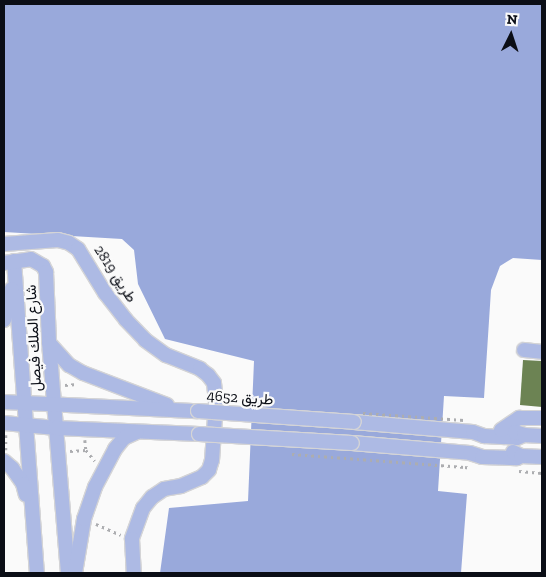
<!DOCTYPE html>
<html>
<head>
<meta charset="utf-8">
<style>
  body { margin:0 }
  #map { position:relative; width:546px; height:577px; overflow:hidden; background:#fafafa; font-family:"Zilla Slab",Vazirmatn,serif }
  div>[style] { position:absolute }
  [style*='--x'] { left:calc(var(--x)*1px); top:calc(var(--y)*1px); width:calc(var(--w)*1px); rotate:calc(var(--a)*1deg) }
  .water>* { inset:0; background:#99a9db }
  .building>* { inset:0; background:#6c8353 }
  .path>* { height:2.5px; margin-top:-1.25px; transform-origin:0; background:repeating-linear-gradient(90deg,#acadb0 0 2.5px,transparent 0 6.5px) }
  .roads { filter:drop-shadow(1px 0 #d4d4d6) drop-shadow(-1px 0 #d4d4d6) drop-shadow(0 1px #d4d4d6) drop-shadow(0 -1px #d4d4d6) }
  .minor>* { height:14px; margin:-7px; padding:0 7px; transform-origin:7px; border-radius:7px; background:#adbae4 }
  .path-bridge>* { height:2.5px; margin-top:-1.25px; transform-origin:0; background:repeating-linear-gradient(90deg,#acadb0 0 2.5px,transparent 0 6.5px) }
  .bridges { filter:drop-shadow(1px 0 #d4d4d6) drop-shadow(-1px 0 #d4d4d6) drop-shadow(0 1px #d4d4d6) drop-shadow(0 -1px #d4d4d6) }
  .minor-bridge>* { height:14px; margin:-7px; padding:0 7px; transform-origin:7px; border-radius:7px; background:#adbae4 }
  span { translate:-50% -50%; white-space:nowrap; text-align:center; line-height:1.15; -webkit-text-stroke:4.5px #fafafa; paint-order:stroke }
  .street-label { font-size:15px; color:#0b0e16 }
  .frame { position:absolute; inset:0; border:5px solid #0b0e16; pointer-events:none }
  .north { position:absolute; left:486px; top:10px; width:50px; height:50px; -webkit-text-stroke:4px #fafafa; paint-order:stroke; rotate:4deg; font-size:14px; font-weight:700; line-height:20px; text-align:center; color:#0b0e16 }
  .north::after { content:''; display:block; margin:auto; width:18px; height:22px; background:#0b0e16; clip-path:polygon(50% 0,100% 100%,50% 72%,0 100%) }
</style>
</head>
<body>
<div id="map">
  <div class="water">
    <div style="clip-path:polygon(4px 4px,542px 4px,542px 260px,513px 258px,500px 266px,491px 290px,484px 398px,444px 396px,438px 491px,467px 494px,461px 573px,160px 573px,169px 508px,248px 501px,254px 361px,165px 339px,138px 284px,134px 250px,122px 239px,4px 232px)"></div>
  </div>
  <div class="building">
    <div style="clip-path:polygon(523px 360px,542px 361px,542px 407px,520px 405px)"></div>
  </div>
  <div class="path">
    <div style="--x:65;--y:385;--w:12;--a:-5"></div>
    <div style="--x:6;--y:435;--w:15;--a:90"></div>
    <div style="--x:85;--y:440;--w:10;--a:84"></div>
    <div style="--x:86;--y:450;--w:14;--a:51"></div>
    <div style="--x:70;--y:451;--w:16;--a:-4"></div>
    <div style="--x:465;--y:467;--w:6;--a:9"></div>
    <div style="--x:519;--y:471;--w:23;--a:5"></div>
    <div style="--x:96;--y:524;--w:27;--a:24"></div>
  </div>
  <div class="roads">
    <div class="minor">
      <div style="--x:4;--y:244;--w:54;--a:-4.2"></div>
      <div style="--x:58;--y:240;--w:11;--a:15"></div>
      <div style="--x:69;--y:243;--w:11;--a:34"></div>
      <div style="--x:78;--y:249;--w:52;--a:58.5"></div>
      <div style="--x:105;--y:293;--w:34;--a:52"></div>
      <div style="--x:126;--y:320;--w:28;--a:46"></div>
      <div style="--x:145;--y:340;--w:26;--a:36"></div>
      <div style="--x:166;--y:355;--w:37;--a:22"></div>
      <div style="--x:200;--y:369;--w:10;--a:37"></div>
      <div style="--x:208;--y:375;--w:10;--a:53"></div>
      <div style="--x:214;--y:383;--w:19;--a:84"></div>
      <div style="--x:216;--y:402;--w:58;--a:93.9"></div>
      <div style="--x:212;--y:460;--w:10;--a:107"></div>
      <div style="--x:209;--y:470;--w:10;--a:135"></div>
      <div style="--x:202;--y:477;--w:23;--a:157"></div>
      <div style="--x:181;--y:486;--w:17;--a:170"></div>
      <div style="--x:164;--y:489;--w:14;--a:146"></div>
      <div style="--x:152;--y:497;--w:14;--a:129"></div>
      <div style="--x:143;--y:508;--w:33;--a:110"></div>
      <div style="--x:132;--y:539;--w:34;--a:87"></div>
      <div style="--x:14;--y:261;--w:313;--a:85.8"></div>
      <div style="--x:4;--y:263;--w:27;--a:-8"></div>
      <div style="--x:31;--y:259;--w:14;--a:30"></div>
      <div style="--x:43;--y:266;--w:7;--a:63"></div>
      <div style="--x:46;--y:272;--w:70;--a:87.5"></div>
      <div style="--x:49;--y:342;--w:232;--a:85.3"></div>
      <div style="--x:4;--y:320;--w:32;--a:-76"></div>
      <div style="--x:49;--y:343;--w:30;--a:48"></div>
      <div style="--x:69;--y:365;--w:16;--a:30"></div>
      <div style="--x:83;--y:373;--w:90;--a:20.9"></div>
      <div style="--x:524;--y:350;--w:18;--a:6"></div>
      <div style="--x:4;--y:402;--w:194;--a:2.7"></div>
      <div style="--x:354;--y:422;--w:119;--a:4.8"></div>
      <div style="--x:473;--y:432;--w:12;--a:20"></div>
      <div style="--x:484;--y:436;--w:33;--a:3"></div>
      <div style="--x:517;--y:438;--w:8;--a:-23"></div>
      <div style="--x:4;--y:423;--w:52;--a:5.5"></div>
      <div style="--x:56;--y:428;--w:143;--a:2.4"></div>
      <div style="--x:501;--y:430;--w:22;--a:-34"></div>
      <div style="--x:519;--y:418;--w:23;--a:0"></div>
      <div style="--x:515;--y:432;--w:9;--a:18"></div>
      <div style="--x:524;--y:435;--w:18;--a:3"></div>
      <div style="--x:352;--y:443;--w:118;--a:4.8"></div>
      <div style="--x:470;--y:453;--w:13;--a:18"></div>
      <div style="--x:482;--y:457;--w:35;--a:2"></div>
      <div style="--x:517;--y:458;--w:4;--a:-27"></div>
      <div style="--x:513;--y:452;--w:9;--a:27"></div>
      <div style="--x:521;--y:456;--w:21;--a:3"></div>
      <div style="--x:4;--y:461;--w:11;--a:41"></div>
      <div style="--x:12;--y:468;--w:19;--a:55"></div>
      <div style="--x:23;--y:484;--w:11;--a:75"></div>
      <div style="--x:75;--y:573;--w:55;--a:-80.5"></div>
      <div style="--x:84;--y:519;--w:34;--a:-71"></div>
      <div style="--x:95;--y:487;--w:43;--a:-62.2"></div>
      <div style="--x:115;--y:449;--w:14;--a:-51"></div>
      <div style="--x:124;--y:438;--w:14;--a:-25"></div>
    </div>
  </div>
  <div class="path-bridge">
    <div style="--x:363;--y:413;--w:101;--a:4"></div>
    <div style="--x:292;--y:454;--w:173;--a:4.3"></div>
  </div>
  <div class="bridges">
    <div class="minor-bridge">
      <div style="--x:198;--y:411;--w:156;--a:4"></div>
      <div style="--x:199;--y:434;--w:153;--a:3.4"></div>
    </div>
  </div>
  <div class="street-label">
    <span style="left:115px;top:274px;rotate:57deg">طريق 2819</span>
    <span style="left:34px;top:338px;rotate:-93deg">شارع الملك فيصل</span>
    <span style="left:240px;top:398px;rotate:4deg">طريق 4652</span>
  </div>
  <div class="frame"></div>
  <div class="north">N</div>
</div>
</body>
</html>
